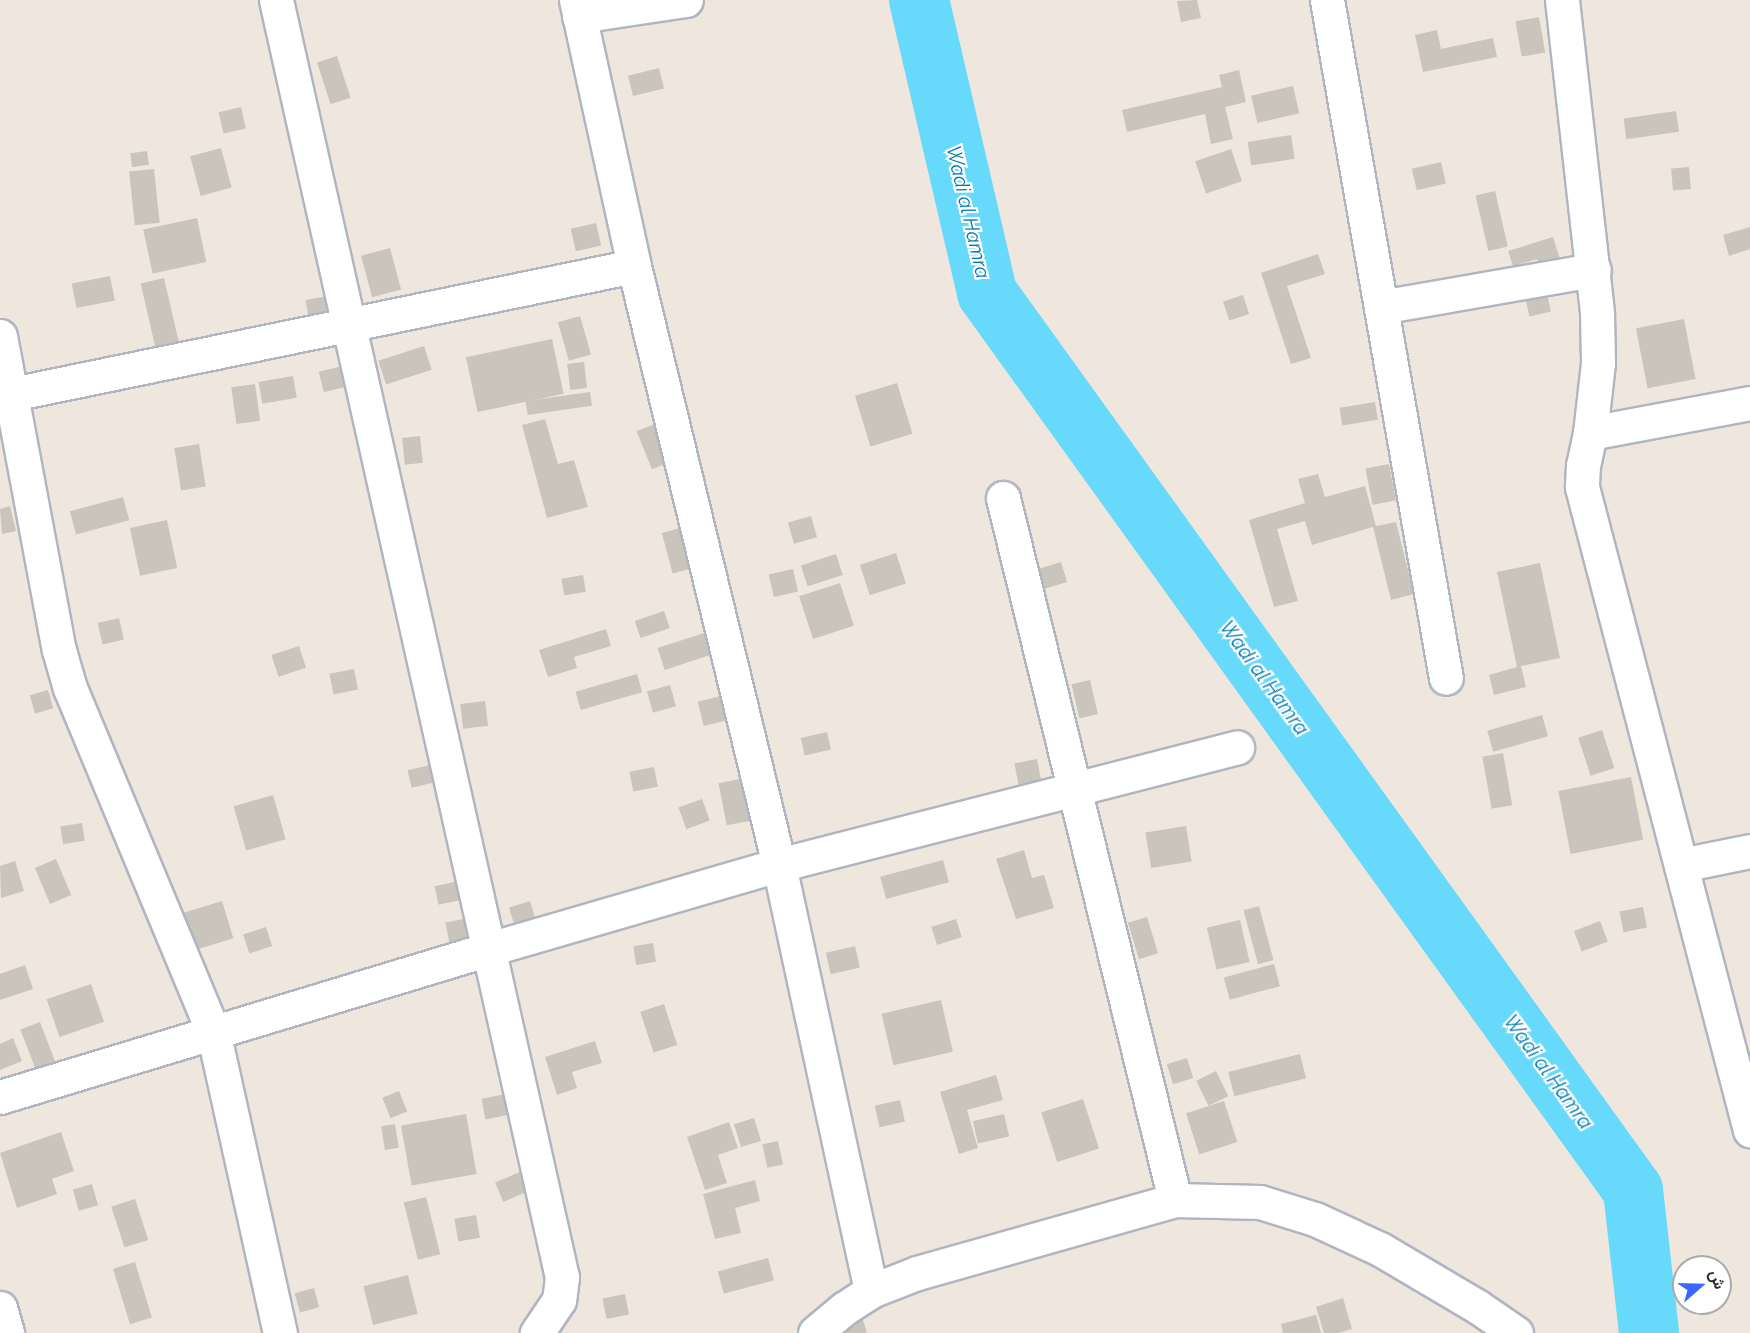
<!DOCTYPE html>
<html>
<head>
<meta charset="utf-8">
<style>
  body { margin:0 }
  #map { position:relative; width:1750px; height:1333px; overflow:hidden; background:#efe7dd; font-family:Raleway,Vazirmatn,sans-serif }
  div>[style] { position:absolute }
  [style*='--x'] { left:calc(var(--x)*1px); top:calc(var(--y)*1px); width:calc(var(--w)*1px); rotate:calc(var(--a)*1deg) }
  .river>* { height:60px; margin:-30px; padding:0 30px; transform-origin:30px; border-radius:30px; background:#67d9fb }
  .building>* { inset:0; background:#cac5bc; transform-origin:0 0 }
  .roads { filter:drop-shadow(2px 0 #b1b5c1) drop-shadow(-2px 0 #b1b5c1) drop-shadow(0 2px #b1b5c1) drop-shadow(0 -2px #b1b5c1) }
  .street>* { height:33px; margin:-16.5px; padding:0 16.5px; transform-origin:16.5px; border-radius:16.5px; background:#fff }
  span { translate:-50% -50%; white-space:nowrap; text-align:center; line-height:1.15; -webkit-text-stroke:4.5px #fff; paint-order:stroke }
  .water-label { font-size:20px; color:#0078ac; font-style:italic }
  .north { position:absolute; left:1672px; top:1255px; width:60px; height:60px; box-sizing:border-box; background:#fff; border:2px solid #ababab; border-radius:50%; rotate:70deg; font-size:16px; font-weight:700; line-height:24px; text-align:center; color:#2c2c2c }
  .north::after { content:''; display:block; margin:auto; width:21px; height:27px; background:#3a67ff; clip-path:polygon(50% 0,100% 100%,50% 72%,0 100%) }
</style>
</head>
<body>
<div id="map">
  <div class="river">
    <div style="--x:919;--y:0;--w:301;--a:76.9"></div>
    <div style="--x:987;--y:293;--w:1105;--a:54.24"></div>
    <div style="--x:1633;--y:1190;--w:144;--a:83.6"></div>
  </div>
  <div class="building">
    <div style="clip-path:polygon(1197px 0,1201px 18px,1181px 22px,1177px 1px)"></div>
    <div style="left:1539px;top:17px;width:36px;height:24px;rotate:80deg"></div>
    <div style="clip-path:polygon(1437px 30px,1441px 49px,1493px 38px,1497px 57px,1423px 72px,1415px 35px)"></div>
    <div style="left:337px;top:56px;width:44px;height:21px;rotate:72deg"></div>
    <div style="left:659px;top:68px;width:21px;height:32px;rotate:76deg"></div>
    <div style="clip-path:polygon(1239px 70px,1246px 102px,1225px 107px,1233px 139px,1211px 144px,1205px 114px,1127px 132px,1122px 110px,1222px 87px,1219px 75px)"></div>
    <div style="left:1293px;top:86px;width:28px;height:43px;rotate:77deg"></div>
    <div style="left:241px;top:107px;width:22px;height:23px;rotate:77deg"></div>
    <div style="left:1676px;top:111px;width:21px;height:53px;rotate:82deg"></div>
    <div style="left:1291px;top:135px;width:24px;height:44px;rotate:81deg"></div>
    <div style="left:221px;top:148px;width:41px;height:32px;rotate:75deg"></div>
    <div style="left:1231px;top:149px;width:34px;height:38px;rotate:71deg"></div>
    <div style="left:147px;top:151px;width:14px;height:17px;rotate:82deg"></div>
    <div style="left:1441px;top:162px;width:22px;height:30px;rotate:77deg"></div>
    <div style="left:1689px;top:167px;width:22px;height:18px;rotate:85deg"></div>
    <div style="left:154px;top:169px;width:54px;height:25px;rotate:84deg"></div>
    <div style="left:1495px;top:191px;width:57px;height:20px;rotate:77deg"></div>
    <div style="left:197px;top:218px;width:45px;height:55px;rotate:78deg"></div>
    <div style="left:596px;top:223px;width:23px;height:26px;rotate:77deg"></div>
    <div style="clip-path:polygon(1750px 227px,1750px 249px,1729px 256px,1723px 235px)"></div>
    <div style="clip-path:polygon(1553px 237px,1566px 278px,1545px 285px,1537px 259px,1513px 266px,1508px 251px)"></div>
    <div style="left:390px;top:248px;width:43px;height:30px;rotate:75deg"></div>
    <div style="clip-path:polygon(1318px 254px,1325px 274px,1287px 286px,1311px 358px,1291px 364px,1261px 273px)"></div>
    <div style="left:110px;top:276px;width:25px;height:39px;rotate:79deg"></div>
    <div style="left:164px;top:278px;width:72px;height:24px;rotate:77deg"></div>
    <div style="left:1546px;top:290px;width:22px;height:22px;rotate:77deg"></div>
    <div style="left:1243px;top:295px;width:20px;height:21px;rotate:72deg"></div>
    <div style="left:327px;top:296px;width:21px;height:22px;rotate:79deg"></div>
    <div style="left:580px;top:316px;width:40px;height:23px;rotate:74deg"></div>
    <div style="left:1684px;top:319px;width:61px;height:49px;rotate:79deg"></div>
    <div style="left:552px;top:339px;width:56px;height:88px;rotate:78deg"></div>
    <div style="left:424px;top:346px;width:25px;height:48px;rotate:72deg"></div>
    <div style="left:584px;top:362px;width:26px;height:17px;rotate:83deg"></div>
    <div style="left:342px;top:366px;width:21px;height:24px;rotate:76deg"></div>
    <div style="left:293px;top:376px;width:22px;height:35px;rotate:80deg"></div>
    <div style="left:897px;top:383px;width:53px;height:44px;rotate:73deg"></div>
    <div style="left:255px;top:384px;width:37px;height:24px;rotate:82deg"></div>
    <div style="left:590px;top:392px;width:14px;height:65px;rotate:82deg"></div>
    <div style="left:1375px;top:402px;width:18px;height:36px;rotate:81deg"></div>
    <div style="clip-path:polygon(545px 419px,558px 464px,574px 460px,588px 507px,547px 518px,522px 425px)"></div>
    <div style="left:657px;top:423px;width:41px;height:22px;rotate:68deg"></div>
    <div style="left:420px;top:436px;width:27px;height:18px;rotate:84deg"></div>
    <div style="left:199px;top:444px;width:43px;height:25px;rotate:81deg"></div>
    <div style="left:1389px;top:464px;width:37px;height:24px;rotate:79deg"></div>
    <div style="clip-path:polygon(1318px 474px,1325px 497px,1365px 486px,1376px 526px,1396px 522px,1414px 594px,1391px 600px,1373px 527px,1312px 545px,1305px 521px,1277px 529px,1298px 601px,1274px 607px,1249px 520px,1305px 503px,1298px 479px)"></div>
    <div style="left:123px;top:497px;width:24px;height:55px;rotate:75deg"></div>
    <div style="clip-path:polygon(10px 506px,16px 531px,2px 534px,0 509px)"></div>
    <div style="left:811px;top:516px;width:22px;height:24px;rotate:74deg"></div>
    <div style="left:167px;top:520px;width:49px;height:38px;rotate:78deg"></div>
    <div style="left:684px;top:527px;width:42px;height:23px;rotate:75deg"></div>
    <div style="left:896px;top:553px;width:32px;height:38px;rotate:72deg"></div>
    <div style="left:836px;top:554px;width:22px;height:37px;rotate:72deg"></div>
    <div style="left:1061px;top:562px;width:21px;height:23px;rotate:73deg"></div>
    <div style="clip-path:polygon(1540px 563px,1560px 658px,1521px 666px,1526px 687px,1494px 695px,1489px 675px,1517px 667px,1497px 572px)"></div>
    <div style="left:793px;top:569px;width:23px;height:25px;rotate:77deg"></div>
    <div style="left:583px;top:575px;width:17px;height:22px;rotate:80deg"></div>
    <div style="left:840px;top:583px;width:45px;height:43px;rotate:72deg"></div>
    <div style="left:664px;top:611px;width:18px;height:31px;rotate:71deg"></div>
    <div style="left:119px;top:618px;width:22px;height:22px;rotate:77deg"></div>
    <div style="clip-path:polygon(606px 629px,611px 646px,574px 657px,577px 668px,548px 677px,539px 650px)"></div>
    <div style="left:707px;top:632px;width:23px;height:52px;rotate:72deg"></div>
    <div style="left:299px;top:646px;width:23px;height:29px;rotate:72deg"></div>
    <div style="left:354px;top:669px;width:21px;height:25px;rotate:79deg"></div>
    <div style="left:637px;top:674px;width:19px;height:64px;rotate:74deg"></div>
    <div style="left:1090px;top:680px;width:35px;height:19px;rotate:77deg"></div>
    <div style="left:670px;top:685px;width:22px;height:24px;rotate:74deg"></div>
    <div style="left:48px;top:690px;width:19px;height:19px;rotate:74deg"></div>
    <div style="left:721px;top:696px;width:25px;height:24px;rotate:76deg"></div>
    <div style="left:485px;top:701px;width:25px;height:25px;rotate:83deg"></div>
    <div style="left:1542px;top:715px;width:22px;height:57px;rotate:74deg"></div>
    <div style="left:1602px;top:730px;width:40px;height:25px;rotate:72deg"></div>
    <div style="left:827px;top:732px;width:18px;height:27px;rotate:77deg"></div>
    <div style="left:1503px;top:753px;width:53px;height:21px;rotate:80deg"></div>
    <div style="left:1037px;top:759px;width:25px;height:23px;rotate:79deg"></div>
    <div style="left:430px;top:765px;width:18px;height:23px;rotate:77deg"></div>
    <div style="left:654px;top:767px;width:20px;height:25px;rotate:79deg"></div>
    <div style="left:1631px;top:777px;width:64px;height:74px;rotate:79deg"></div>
    <div style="left:745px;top:778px;width:43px;height:27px;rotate:79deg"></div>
    <div style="left:273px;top:795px;width:46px;height:41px;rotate:74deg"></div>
    <div style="left:702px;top:799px;width:23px;height:25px;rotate:70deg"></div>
    <div style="left:82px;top:823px;width:18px;height:22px;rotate:81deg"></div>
    <div style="left:1186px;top:826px;width:36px;height:41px;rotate:81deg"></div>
    <div style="clip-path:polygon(1024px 850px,1032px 878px,1044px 875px,1054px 908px,1016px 919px,996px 859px)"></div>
    <div style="left:56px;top:859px;width:39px;height:23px;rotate:67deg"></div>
    <div style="left:943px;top:860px;width:23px;height:65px;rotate:75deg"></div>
    <div style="clip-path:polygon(15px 861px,24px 891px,1px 898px,0 866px)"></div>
    <div style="left:459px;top:881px;width:19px;height:25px;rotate:78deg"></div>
    <div style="left:222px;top:901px;width:39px;height:40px;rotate:73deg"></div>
    <div style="left:530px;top:901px;width:24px;height:22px;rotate:73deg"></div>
    <div style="left:1259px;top:906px;width:56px;height:16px;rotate:75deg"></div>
    <div style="left:1643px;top:907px;width:21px;height:24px;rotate:79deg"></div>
    <div style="left:1147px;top:917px;width:38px;height:20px;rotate:73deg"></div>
    <div style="left:468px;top:918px;width:20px;height:23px;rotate:79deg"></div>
    <div style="left:956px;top:919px;width:19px;height:26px;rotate:72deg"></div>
    <div style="left:1240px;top:920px;width:43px;height:34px;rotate:77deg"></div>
    <div style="left:1600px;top:921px;width:22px;height:28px;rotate:69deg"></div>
    <div style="left:266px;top:927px;width:20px;height:24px;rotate:72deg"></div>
    <div style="left:653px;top:943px;width:19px;height:20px;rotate:81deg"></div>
    <div style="left:855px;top:946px;width:22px;height:30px;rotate:77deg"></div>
    <div style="left:1274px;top:964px;width:23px;height:52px;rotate:75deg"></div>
    <div style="clip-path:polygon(25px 965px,33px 989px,0 1000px,0 974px)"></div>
    <div style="left:91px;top:984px;width:40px;height:47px;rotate:71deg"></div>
    <div style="left:941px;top:1000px;width:53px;height:61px;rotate:77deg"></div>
    <div style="left:664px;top:1004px;width:43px;height:25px;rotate:72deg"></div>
    <div style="left:40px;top:1022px;width:43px;height:21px;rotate:69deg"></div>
    <div style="clip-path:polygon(13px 1038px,22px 1061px,0 1070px,0 1044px)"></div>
    <div style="clip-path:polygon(595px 1041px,602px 1063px,572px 1072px,577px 1088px,557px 1095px,545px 1057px)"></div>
    <div style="left:1300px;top:1054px;width:25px;height:74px;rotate:76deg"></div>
    <div style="left:1187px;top:1058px;width:21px;height:21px;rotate:73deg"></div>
    <div style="left:1216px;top:1071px;width:28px;height:22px;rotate:64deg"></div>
    <div style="clip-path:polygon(996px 1075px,1003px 1100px,967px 1110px,978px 1148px,959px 1154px,940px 1092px)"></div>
    <div style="left:399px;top:1091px;width:22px;height:18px;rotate:68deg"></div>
    <div style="left:506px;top:1094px;width:21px;height:25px;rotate:79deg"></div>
    <div style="left:1083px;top:1099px;width:52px;height:44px;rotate:72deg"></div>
    <div style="left:900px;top:1100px;width:22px;height:26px;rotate:77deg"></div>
    <div style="left:1224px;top:1101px;width:43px;height:40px;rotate:72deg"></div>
    <div style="left:466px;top:1114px;width:61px;height:66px;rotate:80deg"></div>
    <div style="left:1004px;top:1114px;width:23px;height:32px;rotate:77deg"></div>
    <div style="left:754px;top:1118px;width:24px;height:21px;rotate:73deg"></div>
    <div style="clip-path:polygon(729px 1122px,738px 1148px,718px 1155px,727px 1183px,705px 1190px,687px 1137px)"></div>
    <div style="left:395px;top:1124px;width:24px;height:14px;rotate:81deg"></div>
    <div style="clip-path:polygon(61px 1132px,74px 1171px,52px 1179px,57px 1194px,17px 1208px,0 1153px)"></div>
    <div style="left:778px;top:1141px;width:24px;height:16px;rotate:78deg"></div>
    <div style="left:520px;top:1172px;width:21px;height:27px;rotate:67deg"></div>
    <div style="clip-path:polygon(755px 1180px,760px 1201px,735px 1208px,741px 1233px,715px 1239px,703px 1194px)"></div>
    <div style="left:92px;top:1184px;width:22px;height:20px;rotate:74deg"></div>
    <div style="left:426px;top:1197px;width:59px;height:23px;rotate:76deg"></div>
    <div style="left:135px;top:1199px;width:43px;height:25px;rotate:72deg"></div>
    <div style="left:476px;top:1215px;width:23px;height:22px;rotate:80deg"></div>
    <div style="left:768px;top:1258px;width:23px;height:52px;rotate:75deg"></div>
    <div style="left:135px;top:1262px;width:58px;height:23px;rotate:73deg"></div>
    <div style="left:408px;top:1275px;width:40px;height:46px;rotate:76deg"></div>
    <div style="left:314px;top:1288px;width:20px;height:20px;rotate:75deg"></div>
    <div style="left:625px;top:1294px;width:21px;height:23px;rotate:79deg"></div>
    <div style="clip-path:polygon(1343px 1298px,1352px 1329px,1338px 1333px,1324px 1333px,1316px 1307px)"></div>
    <div style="clip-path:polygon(861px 1313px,867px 1333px,847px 1333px,843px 1318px)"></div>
    <div style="clip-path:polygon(1316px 1315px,1321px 1333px,1283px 1333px,1281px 1324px)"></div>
  </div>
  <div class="roads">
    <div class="street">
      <div style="--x:276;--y:0;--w:1309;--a:77.38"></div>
      <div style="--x:562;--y:1277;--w:23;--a:97"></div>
      <div style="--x:559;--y:1300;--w:40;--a:124"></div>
      <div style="--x:576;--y:0;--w:272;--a:77.7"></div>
      <div style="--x:634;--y:266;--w:616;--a:76.39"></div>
      <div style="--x:779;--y:865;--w:436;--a:77.8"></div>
      <div style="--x:1327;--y:0;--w:688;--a:80.05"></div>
      <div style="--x:1562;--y:0;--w:316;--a:83.6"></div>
      <div style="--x:1597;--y:314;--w:49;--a:88.8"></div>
      <div style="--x:1598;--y:363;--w:70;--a:96.5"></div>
      <div style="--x:579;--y:16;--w:108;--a:-8.5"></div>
      <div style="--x:1381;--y:307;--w:216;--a:-9.9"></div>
      <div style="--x:0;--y:336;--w:319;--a:79.4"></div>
      <div style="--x:59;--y:650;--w:40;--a:74"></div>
      <div style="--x:70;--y:688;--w:372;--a:67.4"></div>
      <div style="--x:213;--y:1031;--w:309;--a:77.5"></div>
      <div style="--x:12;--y:394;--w:635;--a:-11.63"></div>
      <div style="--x:1750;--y:403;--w:163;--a:169.4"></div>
      <div style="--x:1590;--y:433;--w:33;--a:102"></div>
      <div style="--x:1583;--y:465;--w:22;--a:93"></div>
      <div style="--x:1582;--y:487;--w:665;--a:75.36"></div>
      <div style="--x:1003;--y:498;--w:723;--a:76.23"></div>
      <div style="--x:1681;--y:865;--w:70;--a:-11.5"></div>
      <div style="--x:0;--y:1097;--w:511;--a:-16.84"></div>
      <div style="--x:489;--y:949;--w:302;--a:-16.2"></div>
      <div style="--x:779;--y:865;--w:473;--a:-14.4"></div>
      <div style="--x:0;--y:1308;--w:26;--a:74"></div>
      <div style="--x:815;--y:1333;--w:39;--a:-40"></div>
      <div style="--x:845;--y:1308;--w:31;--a:-33"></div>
      <div style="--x:871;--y:1291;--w:49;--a:-21.4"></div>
      <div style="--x:917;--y:1273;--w:268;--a:-15.8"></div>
      <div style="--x:1175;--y:1200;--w:85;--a:1.3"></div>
      <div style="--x:1260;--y:1202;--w:58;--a:17.2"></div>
      <div style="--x:1315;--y:1219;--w:72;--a:24.8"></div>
      <div style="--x:1380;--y:1249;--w:114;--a:30.6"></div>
      <div style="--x:1478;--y:1307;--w:46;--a:34.4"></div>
    </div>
  </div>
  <div class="water-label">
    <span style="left:968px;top:212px;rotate:77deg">Wadi al Hamra</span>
    <span style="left:1264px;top:678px;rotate:54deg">Wadi al Hamra</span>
    <span style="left:1548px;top:1072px;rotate:54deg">Wadi al Hamra</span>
  </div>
  <div class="north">ش</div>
</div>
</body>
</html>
